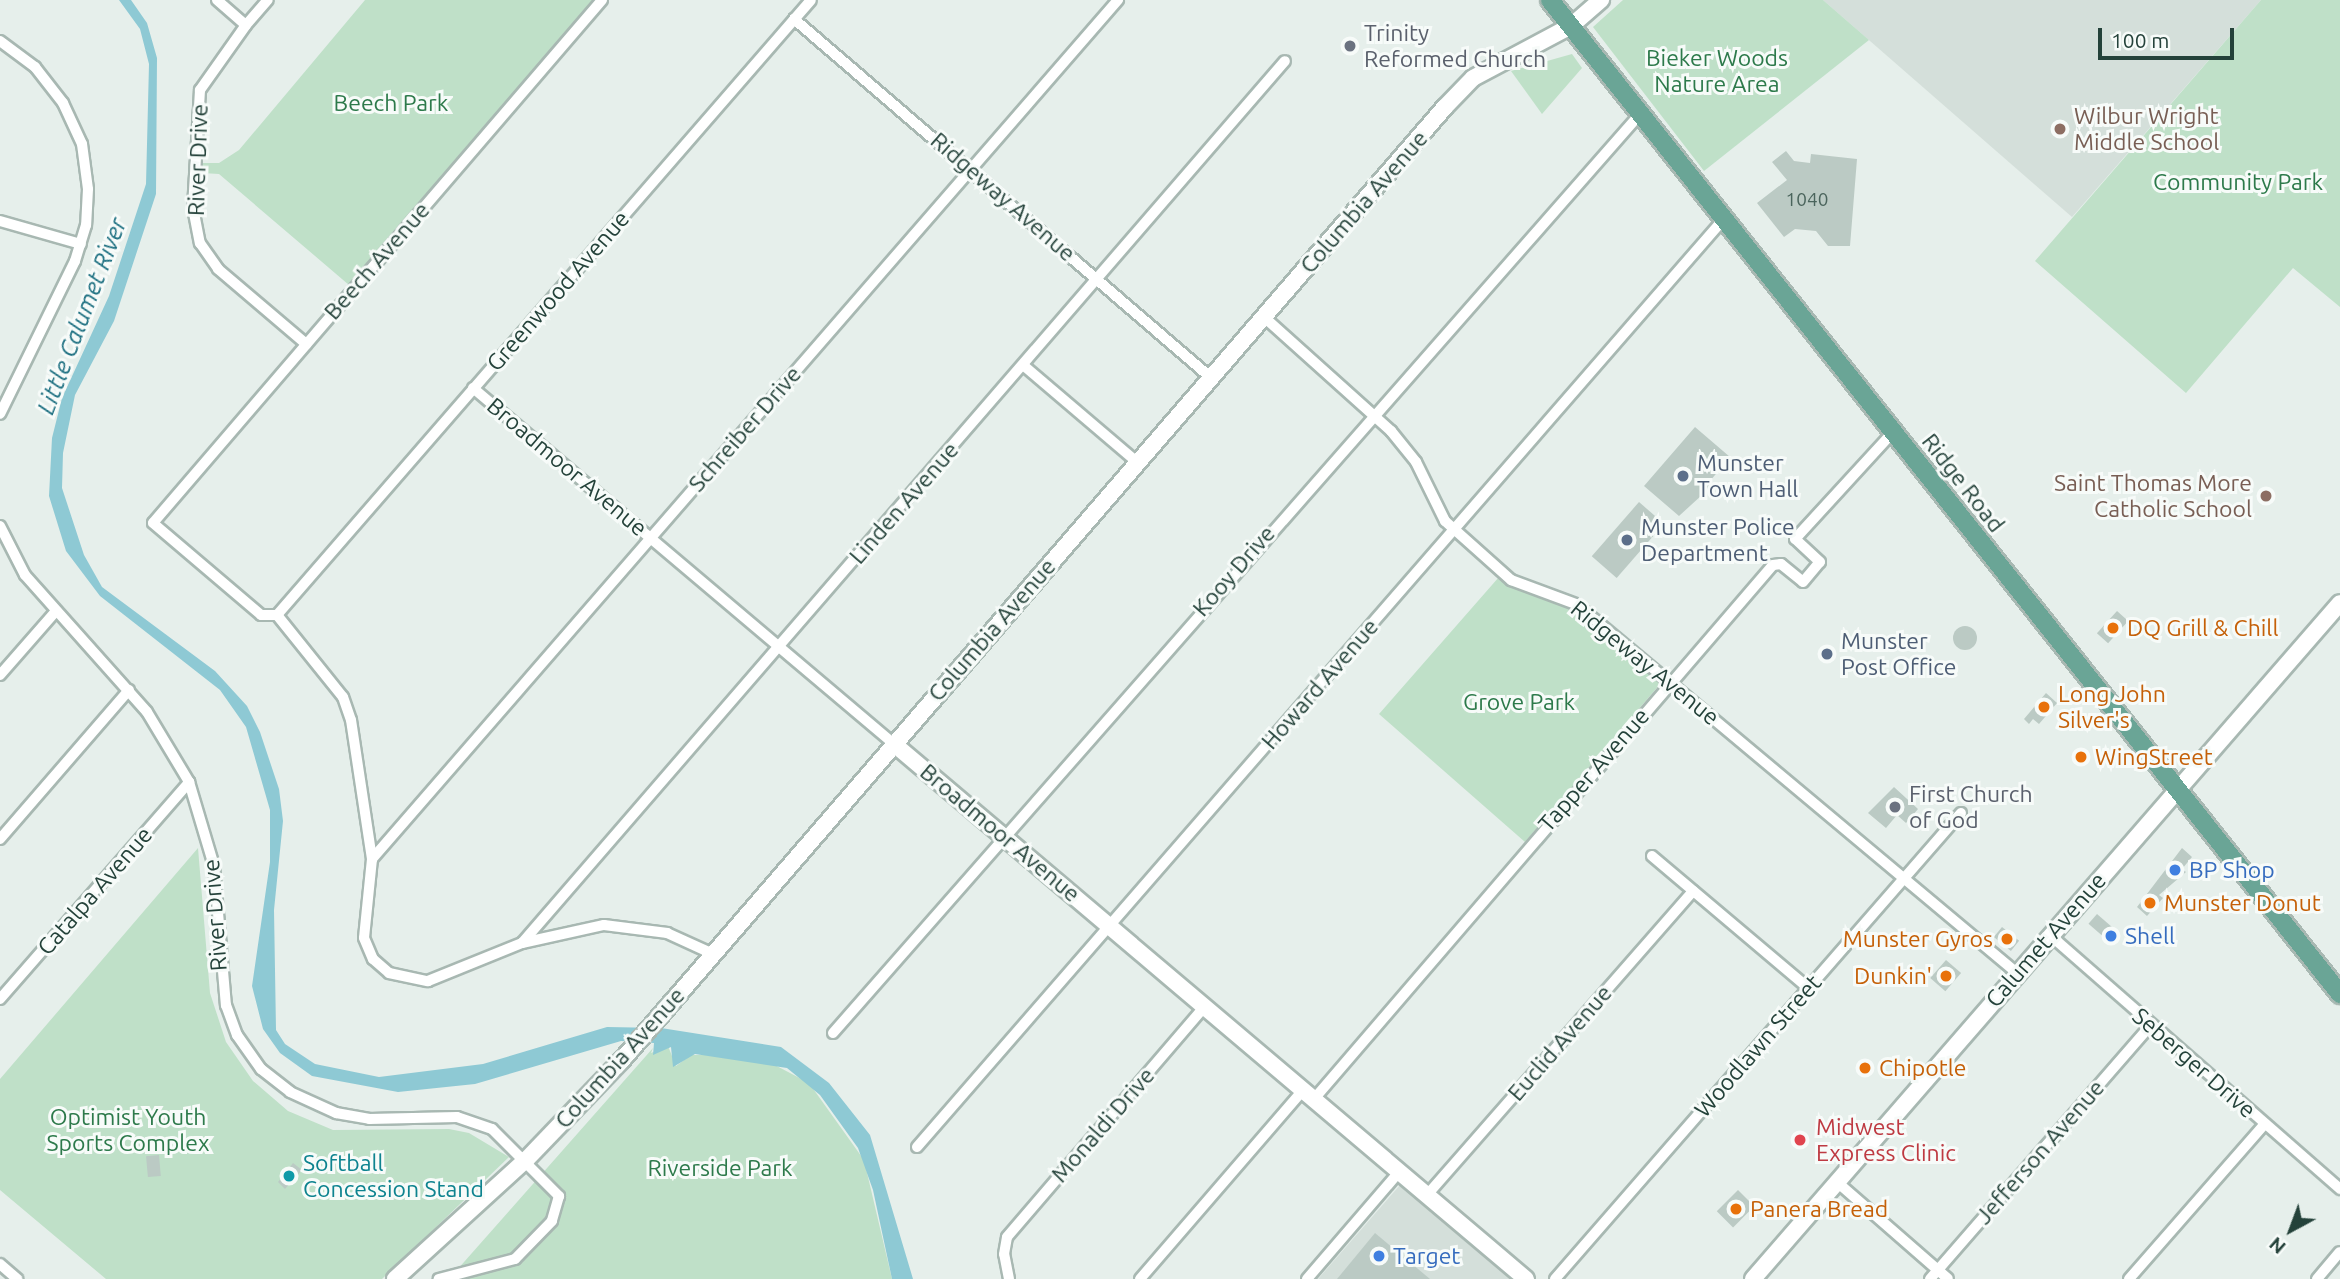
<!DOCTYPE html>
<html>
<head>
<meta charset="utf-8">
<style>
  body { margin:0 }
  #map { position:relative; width:2340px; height:1279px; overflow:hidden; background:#e6efeb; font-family:Ubuntu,sans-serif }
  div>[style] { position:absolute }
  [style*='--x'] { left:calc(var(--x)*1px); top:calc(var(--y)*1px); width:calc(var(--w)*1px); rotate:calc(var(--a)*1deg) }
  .built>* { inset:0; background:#d4dfda }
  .green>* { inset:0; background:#bfe0c8 }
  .water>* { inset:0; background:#8ec9d4 }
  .building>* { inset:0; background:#bbcac4; transform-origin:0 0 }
  .round { border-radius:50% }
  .roads { filter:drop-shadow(2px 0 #a8b8b2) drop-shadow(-2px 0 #a8b8b2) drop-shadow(0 2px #a8b8b2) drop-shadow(0 -2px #a8b8b2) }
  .street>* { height:10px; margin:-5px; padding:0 5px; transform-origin:5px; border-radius:5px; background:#fff }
  .secondary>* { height:16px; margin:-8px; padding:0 8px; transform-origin:8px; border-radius:8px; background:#fff }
  .primary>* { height:18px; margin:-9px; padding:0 9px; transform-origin:9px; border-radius:9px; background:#6aa596 }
  .dots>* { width:19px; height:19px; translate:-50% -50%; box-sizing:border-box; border:4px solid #f7fbf9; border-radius:50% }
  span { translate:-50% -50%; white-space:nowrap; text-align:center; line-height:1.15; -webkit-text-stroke:6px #f7fbf9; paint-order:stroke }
  .number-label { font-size:19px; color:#4a645c }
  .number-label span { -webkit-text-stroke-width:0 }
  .worship-label { font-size:23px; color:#5b616d }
  .left { translate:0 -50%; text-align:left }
  .park-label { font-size:23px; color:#2d7a4b }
  .education-label { font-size:23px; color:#785e54 }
  .right { translate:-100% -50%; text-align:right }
  .street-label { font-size:23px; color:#24423a }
  .service-label { font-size:23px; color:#4e5e75 }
  .food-label { font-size:23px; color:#c56008 }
  .shop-label { font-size:23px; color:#366cbe }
  .health-label { font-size:23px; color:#be3a42 }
  .culture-label { font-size:23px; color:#0d838f }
  .water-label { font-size:24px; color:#1c6f80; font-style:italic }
  .north { position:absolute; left:2256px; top:1195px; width:70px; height:70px; -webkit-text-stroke:5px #f7fbf9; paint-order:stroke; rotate:221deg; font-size:19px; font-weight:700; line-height:28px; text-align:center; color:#24423a }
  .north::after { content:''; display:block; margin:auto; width:24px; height:32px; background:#24423a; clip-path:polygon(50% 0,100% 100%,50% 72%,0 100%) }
  .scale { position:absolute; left:2098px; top:28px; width:136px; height:32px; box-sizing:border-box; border:4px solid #24423a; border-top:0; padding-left:9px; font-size:21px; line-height:24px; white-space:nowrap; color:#24423a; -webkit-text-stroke:5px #f7fbf9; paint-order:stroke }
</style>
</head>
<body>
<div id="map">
  <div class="built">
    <div style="clip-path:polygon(1823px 0,2261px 0,2072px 217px)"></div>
    <div style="clip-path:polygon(1400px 1185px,1405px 1186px,1515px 1279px,1318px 1279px)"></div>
  </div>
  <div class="green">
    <div style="clip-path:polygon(365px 0,595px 0,349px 285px,219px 174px,202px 173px,202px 163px,219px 163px,239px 150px)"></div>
    <div style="clip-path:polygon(1623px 0,1823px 0,1869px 40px,1704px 171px,1593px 27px)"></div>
    <div style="clip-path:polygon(2261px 0,2340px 0,2340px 307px,2293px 268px,2186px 393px,2035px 261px)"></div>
    <div style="clip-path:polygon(1572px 54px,1582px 68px,1542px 114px,1511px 71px)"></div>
    <div style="clip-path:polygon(1499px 577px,1519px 589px,1565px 599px,1661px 683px,1525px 842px,1379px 714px)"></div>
    <div style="clip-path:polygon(198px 848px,210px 993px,226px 1042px,253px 1081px,288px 1111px,333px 1130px,449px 1129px,469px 1133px,509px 1157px,382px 1279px,106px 1279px,0 1190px,0 1079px)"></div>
    <div style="clip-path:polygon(668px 1046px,676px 1066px,691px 1055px,708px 1055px,771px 1063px,809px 1083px,864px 1160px,892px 1279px,449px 1279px,653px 1048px,651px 1053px)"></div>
  </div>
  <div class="water">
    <div style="clip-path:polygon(119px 0,131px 0,147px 23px,157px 58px,156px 194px,114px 321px,75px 395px,63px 453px,62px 488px,84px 555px,102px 587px,215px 671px,247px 706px,260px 732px,279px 789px,283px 821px,274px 910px,276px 1030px,285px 1044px,315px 1064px,379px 1077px,483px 1064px,607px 1027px,661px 1028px,781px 1047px,829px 1083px,870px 1135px,913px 1279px,892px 1279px,873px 1190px,858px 1148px,820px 1095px,787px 1068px,695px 1054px,673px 1067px,671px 1047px,653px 1055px,654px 1043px,621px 1041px,475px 1084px,398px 1092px,312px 1076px,280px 1053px,263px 1029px,252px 986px,270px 862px,270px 810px,246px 727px,220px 690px,100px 596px,66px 551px,49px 496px,52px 438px,62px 398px,109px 296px,146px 184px,149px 64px,140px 29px)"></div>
  </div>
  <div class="building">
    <div style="clip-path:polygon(1786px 151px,1794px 161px,1810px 163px,1811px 154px,1857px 159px,1850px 246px,1828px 246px,1816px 231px,1795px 229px,1784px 237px,1757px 203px,1787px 180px,1772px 162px)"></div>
    <div style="clip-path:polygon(1695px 427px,1730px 457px,1710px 481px,1714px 484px,1679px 516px,1644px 486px)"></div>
    <div style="left:1639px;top:502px;width:33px;height:72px;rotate:41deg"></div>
    <div style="left:2117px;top:611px;width:15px;height:30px;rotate:42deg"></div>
    <div class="round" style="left:1953px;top:626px;width:24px;height:24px"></div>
    <div style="clip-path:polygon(2046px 693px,2057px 703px,2039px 724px,2033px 719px,2029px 724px,2024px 719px)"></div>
    <div style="clip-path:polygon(1894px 787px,1918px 809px,1906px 823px,1897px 815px,1886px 828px,1868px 813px)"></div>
    <div style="clip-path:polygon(2182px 848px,2192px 857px,2182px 869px,2186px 872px,2159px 895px,2163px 898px,2147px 916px,2137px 907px)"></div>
    <div style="left:2097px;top:914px;width:29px;height:13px;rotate:41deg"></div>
    <div style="left:2002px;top:927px;width:22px;height:13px;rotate:39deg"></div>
    <div style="left:1946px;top:960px;width:20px;height:24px;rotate:41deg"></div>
    <div style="left:159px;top:1155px;width:21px;height:13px;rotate:85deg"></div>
    <div style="clip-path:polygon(293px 1163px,302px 1170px,285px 1189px,278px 1182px)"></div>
    <div style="left:1738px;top:1190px;width:23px;height:30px;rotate:45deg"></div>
    <div style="clip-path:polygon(1375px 1233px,1430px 1279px,1337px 1279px)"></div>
  </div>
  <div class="roads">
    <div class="street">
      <div style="--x:217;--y:0;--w:38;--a:41"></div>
      <div style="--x:246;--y:25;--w:80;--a:125.3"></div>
      <div style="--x:200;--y:90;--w:118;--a:93.4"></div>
      <div style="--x:193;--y:208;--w:36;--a:79"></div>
      <div style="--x:200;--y:243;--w:32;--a:55"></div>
      <div style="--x:218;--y:269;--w:116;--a:40.4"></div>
      <div style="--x:602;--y:0;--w:689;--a:130.65"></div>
      <div style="--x:153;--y:523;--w:142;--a:40.4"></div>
      <div style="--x:261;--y:615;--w:16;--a:0"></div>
      <div style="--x:277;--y:615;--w:105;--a:51.2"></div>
      <div style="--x:343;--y:697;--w:24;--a:71"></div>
      <div style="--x:351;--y:720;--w:141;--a:81.4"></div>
      <div style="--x:372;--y:859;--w:79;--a:95.8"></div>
      <div style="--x:364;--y:938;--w:23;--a:67"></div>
      <div style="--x:373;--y:959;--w:21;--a:41"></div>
      <div style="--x:389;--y:973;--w:40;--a:12"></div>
      <div style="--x:428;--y:981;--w:101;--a:-22"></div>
      <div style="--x:522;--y:943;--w:84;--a:-12.4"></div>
      <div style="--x:604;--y:925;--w:64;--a:7.2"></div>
      <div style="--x:667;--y:933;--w:51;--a:24.5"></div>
      <div style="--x:794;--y:19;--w:549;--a:40.71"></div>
      <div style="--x:246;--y:25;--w:33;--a:-49"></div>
      <div style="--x:0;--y:41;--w:44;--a:36.6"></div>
      <div style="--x:35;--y:67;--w:46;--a:52.1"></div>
      <div style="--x:63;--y:103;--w:45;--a:65.1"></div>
      <div style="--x:82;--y:144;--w:45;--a:82.4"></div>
      <div style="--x:88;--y:189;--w:36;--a:93"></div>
      <div style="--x:86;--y:225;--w:38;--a:107"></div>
      <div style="--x:75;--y:261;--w:170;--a:116.1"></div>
      <div style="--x:0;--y:221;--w:84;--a:15.9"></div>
      <div style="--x:1264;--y:317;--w:171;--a:41.9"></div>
      <div style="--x:1391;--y:431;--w:40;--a:51"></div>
      <div style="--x:1416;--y:462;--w:66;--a:63.8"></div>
      <div style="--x:1445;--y:521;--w:89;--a:41.8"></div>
      <div style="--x:1511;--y:580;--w:69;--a:20.3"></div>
      <div style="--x:1576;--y:604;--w:575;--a:39.92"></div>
      <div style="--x:1023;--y:365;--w:150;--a:40.4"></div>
      <div style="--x:473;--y:388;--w:551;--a:40.22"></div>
      <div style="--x:0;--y:526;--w:55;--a:63"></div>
      <div style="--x:25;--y:575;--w:183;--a:48.3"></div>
      <div style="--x:147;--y:712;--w:82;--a:59"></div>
      <div style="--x:189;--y:782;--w:88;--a:73.4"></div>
      <div style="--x:214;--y:866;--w:140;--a:85.1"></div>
      <div style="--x:226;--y:1005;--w:32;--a:70"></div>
      <div style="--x:237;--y:1035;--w:42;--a:54.8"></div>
      <div style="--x:261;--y:1069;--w:37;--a:38"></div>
      <div style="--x:290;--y:1092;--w:51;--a:24.5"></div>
      <div style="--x:336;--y:1113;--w:34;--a:10"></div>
      <div style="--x:369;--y:1119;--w:88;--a:-1.3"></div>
      <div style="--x:457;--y:1117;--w:37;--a:19"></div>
      <div style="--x:492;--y:1129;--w:95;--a:45"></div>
      <div style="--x:559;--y:1196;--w:26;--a:106"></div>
      <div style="--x:552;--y:1221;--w:53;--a:134.2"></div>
      <div style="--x:515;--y:1259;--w:79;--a:165.3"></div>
      <div style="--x:277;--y:615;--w:814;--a:-49.03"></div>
      <div style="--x:0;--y:675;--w:85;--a:-48.8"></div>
      <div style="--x:0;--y:839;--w:197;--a:-49.1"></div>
      <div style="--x:1652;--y:856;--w:204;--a:40.2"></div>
      <div style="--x:372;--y:859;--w:1138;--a:-49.03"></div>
      <div style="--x:2050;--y:935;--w:386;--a:41.2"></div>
      <div style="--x:522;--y:943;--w:1166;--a:-49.14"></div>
      <div style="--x:0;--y:999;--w:288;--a:-48.9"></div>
      <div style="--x:833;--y:1033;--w:1223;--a:-48.71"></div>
      <div style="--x:1314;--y:1099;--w:704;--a:-49.32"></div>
      <div style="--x:1773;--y:565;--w:8;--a:-7"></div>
      <div style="--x:1781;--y:564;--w:28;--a:39"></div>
      <div style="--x:1803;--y:582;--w:26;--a:-50"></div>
      <div style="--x:1820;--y:562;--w:34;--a:-137"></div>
      <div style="--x:1795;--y:539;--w:145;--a:-47.5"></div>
      <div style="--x:917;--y:1147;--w:1227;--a:-49"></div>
      <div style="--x:1837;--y:1182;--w:147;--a:41.1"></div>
      <div style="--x:1427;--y:1195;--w:404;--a:-48.8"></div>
      <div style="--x:0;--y:1264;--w:23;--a:41"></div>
      <div style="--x:1009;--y:1279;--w:25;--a:-101"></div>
      <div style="--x:1004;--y:1254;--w:17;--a:-80"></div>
      <div style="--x:1007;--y:1237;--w:303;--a:-49.4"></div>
      <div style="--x:1140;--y:1279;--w:250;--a:-49.2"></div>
      <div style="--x:1307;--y:1279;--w:141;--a:-49.3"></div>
      <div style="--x:1555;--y:1279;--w:618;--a:-48.94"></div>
      <div style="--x:1930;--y:1279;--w:337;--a:-49"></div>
      <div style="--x:2129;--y:1279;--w:205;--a:-48.8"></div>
      <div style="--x:2317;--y:1279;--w:35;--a:-50"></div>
    </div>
    <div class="secondary">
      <div style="--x:894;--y:744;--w:828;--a:40.25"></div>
      <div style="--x:395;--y:1279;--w:178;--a:-42.3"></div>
      <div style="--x:527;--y:1159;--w:137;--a:-46.2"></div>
      <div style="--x:622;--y:1060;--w:1259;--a:-49.19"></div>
      <div style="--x:1445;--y:107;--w:40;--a:-46"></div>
      <div style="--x:1473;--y:78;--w:111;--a:-28"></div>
      <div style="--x:1571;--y:26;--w:40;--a:-41"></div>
      <div style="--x:1753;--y:1279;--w:895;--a:-49.03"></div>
    </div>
    <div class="primary">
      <div style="--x:1550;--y:0;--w:1270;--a:51.52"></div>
    </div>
  </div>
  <div class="dots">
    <div style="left:1350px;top:46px;background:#6b7280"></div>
    <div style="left:2060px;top:129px;background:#8d6e63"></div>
    <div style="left:1683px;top:476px;background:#5c6f8a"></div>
    <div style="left:2266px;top:496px;background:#8d6e63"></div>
    <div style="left:1627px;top:540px;background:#5c6f8a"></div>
    <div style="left:2113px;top:628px;background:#e8710a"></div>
    <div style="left:1827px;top:654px;background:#5c6f8a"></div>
    <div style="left:2044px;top:707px;background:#e8710a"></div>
    <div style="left:2081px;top:757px;background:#e8710a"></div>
    <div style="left:1895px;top:807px;background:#6b7280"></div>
    <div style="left:2175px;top:870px;background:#3f7fe0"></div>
    <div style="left:2150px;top:903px;background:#e8710a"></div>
    <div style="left:2111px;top:936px;background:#3f7fe0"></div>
    <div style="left:2007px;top:939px;background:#e8710a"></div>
    <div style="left:1946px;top:976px;background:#e8710a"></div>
    <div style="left:1865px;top:1068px;background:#e8710a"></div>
    <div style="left:1800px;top:1140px;background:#e0444e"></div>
    <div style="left:289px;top:1176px;background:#0f9aa8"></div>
    <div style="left:1736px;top:1209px;background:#e8710a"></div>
    <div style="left:1379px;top:1256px;background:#3f7fe0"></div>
  </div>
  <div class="number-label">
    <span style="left:1807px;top:200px">1040</span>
  </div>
  <div class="worship-label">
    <span class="left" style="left:1364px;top:46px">Trinity<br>Reformed Church</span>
    <span class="left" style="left:1909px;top:807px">First Church<br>of God</span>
  </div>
  <div class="park-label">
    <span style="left:1717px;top:71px">Bieker Woods<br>Nature Area</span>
    <span style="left:391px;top:103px">Beech Park</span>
    <span style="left:2238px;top:182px">Community Park</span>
    <span style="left:1519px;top:702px">Grove Park</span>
    <span style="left:128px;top:1130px">Optimist Youth<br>Sports Complex</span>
    <span style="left:720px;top:1168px">Riverside Park</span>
  </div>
  <div class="education-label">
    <span class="left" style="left:2074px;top:129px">Wilbur Wright<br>Middle School</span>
    <span class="right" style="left:2252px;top:496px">Saint Thomas More<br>Catholic School</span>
  </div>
  <div class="street-label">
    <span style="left:198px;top:160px;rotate:-88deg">River Drive</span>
    <span style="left:1003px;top:197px;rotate:41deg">Ridgeway Avenue</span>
    <span style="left:1364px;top:202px;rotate:-49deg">Columbia Avenue</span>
    <span style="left:377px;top:261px;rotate:-49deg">Beech Avenue</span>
    <span style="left:558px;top:291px;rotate:-49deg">Greenwood Avenue</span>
    <span style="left:745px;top:429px;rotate:-49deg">Schreiber Drive</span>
    <span style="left:567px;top:467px;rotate:40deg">Broadmoor Avenue</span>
    <span style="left:1963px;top:483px;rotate:52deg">Ridge Road</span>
    <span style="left:904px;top:503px;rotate:-49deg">Linden Avenue</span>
    <span style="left:1234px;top:571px;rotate:-49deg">Kooy Drive</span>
    <span style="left:992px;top:630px;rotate:-49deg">Columbia Avenue</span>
    <span style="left:1645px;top:663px;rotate:39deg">Ridgeway Avenue</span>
    <span style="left:1320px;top:684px;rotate:-49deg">Howard Avenue</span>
    <span style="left:1594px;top:770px;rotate:-49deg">Tapper Avenue</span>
    <span style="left:1000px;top:833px;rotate:40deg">Broadmoor Avenue</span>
    <span style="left:95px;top:891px;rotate:-49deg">Catalpa Avenue</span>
    <span style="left:215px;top:915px;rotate:-94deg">River Drive</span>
    <span style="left:2046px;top:940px;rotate:-49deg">Calumet Avenue</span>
    <span style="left:1560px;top:1043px;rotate:-49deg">Euclid Avenue</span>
    <span style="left:1758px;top:1046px;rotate:-49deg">Woodlawn Street</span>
    <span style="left:620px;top:1058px;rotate:-48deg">Columbia Avenue</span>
    <span style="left:2194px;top:1063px;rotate:41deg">Seberger Drive</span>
    <span style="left:1103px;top:1125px;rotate:-49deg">Monaldi Drive</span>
    <span style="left:2040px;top:1152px;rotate:-49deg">Jefferson Avenue</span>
  </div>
  <div class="service-label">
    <span class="left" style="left:1697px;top:476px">Munster<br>Town Hall</span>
    <span class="left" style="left:1641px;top:540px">Munster Police<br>Department</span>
    <span class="left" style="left:1841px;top:654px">Munster<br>Post Office</span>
  </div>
  <div class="food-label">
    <span class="left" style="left:2127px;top:628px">DQ Grill &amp; Chill</span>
    <span class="left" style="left:2058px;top:707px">Long John<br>Silver's</span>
    <span class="left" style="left:2095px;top:757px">WingStreet</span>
    <span class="left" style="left:2164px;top:903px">Munster Donut</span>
    <span class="right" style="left:1993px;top:939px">Munster Gyros</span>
    <span class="right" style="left:1932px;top:976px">Dunkin'</span>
    <span class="left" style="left:1879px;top:1068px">Chipotle</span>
    <span class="left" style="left:1750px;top:1209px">Panera Bread</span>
  </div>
  <div class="shop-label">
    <span class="left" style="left:2189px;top:870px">BP Shop</span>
    <span class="left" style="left:2125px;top:936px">Shell</span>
    <span class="left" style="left:1393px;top:1256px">Target</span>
  </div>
  <div class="health-label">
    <span class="left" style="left:1816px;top:1140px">Midwest<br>Express Clinic</span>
  </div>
  <div class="culture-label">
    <span class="left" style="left:303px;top:1176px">Softball<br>Concession Stand</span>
  </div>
  <div class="water-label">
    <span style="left:82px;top:316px;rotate:-69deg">Little Calumet River</span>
  </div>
  <div class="north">N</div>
  <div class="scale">100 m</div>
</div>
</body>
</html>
